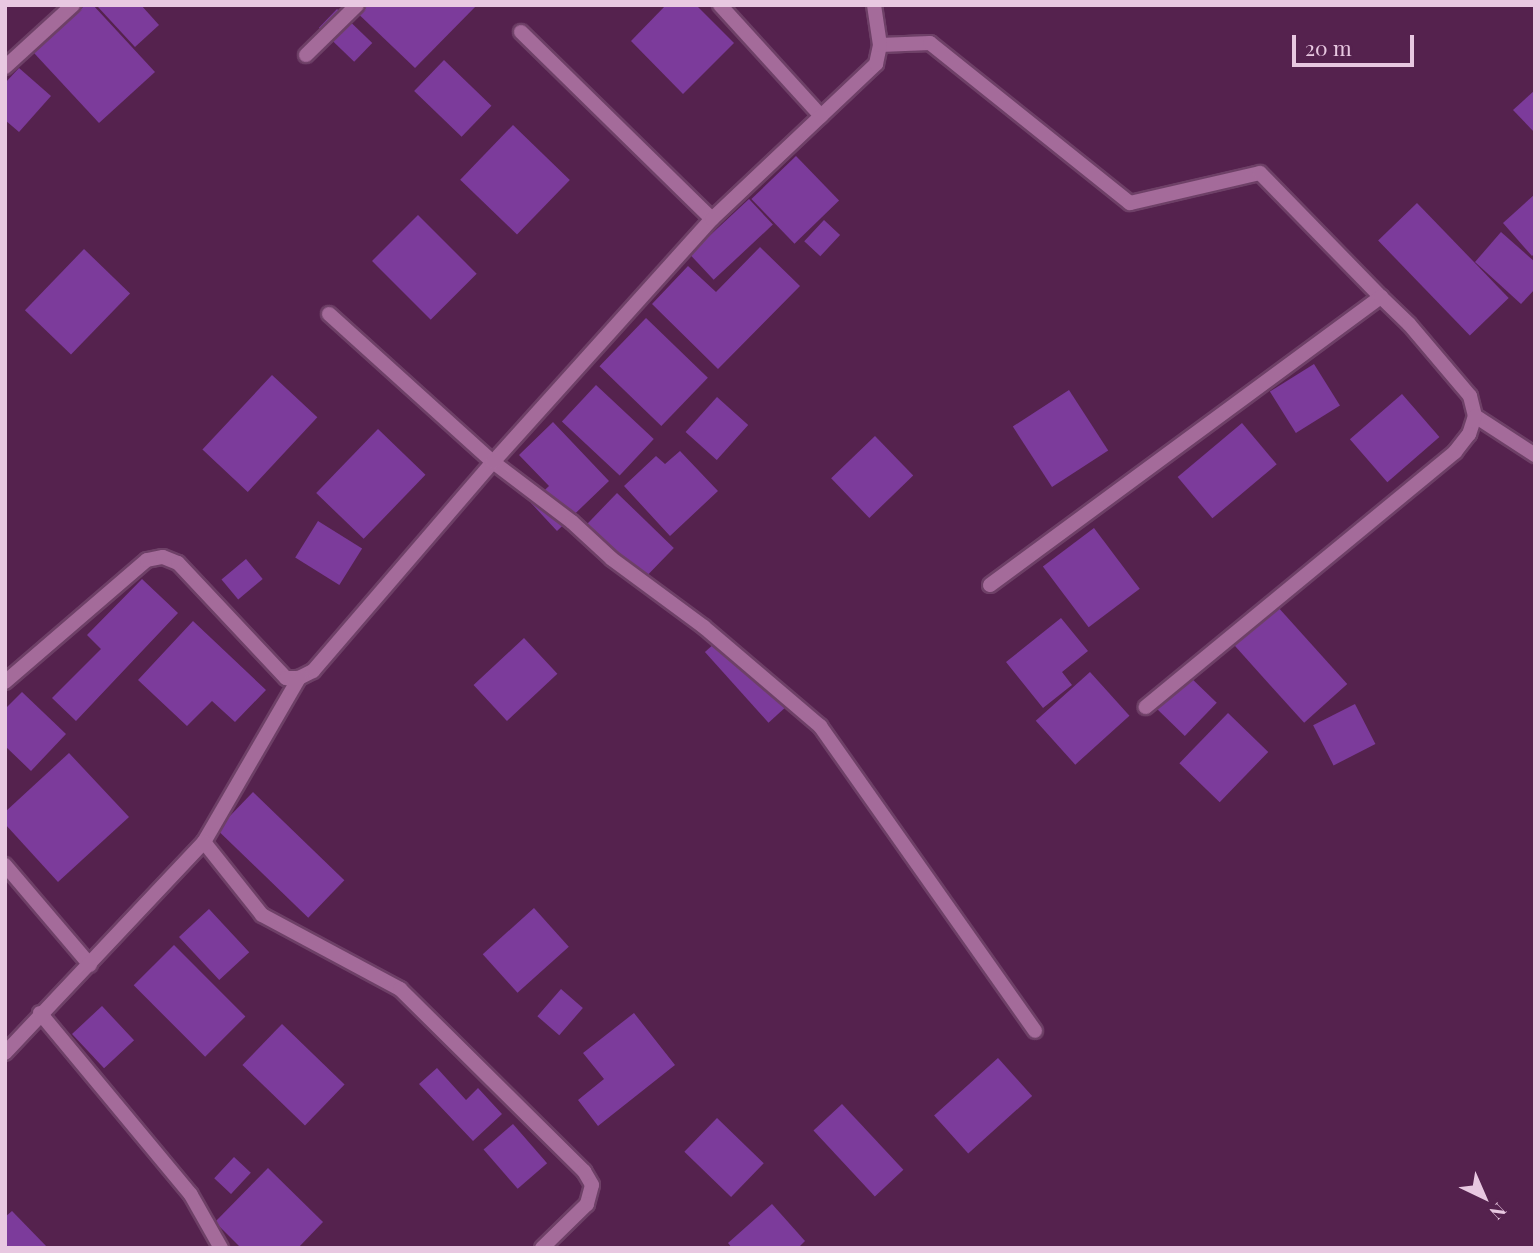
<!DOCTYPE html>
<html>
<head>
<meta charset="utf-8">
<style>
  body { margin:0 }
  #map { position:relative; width:1540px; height:1253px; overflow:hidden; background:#55224e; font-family:"Playfair Display",serif }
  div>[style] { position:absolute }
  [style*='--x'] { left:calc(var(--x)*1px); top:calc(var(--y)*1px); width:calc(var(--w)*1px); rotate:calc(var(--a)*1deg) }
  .building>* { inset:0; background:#7c3b9b; transform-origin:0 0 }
  .roads { filter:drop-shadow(2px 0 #6e4067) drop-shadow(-2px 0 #6e4067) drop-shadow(0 2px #6e4067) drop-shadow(0 -2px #6e4067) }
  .service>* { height:14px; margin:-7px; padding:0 7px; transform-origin:7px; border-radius:7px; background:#a46b9a }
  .minor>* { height:14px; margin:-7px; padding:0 7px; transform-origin:7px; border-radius:7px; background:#a46b9a }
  span { translate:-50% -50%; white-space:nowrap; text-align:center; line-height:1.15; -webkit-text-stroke:7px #55224e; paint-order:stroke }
  .frame { position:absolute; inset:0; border:7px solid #e8c8e1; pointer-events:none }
  .north { position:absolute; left:1449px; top:1162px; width:70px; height:70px; -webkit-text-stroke:5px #55224e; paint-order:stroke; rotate:136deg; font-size:19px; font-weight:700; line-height:28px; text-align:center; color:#e8c8e1 }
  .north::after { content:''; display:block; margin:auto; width:24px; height:32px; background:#e8c8e1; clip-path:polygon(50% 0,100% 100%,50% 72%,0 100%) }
  .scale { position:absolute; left:1292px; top:35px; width:122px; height:32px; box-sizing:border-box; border:4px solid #e8c8e1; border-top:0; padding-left:9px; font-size:21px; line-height:24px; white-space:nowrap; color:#e8c8e1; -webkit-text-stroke:5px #55224e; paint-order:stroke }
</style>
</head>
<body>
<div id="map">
  <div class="building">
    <div style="clip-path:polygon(85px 5px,93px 5px,155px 72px,99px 123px,34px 53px)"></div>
    <div style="clip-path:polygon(100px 5px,141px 5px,159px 25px,135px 47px,98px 7px)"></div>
    <div style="clip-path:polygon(349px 5px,477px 5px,415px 68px)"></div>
    <div style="clip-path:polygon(666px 5px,696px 5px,734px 43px,683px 94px,631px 41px)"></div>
    <div style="left:337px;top:9px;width:49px;height:26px;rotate:44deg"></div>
    <div style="left:444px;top:60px;width:66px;height:43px;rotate:44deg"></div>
    <div style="clip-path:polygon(19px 68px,51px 96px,19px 132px,5px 120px,5px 83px)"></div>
    <div style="clip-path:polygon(1535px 90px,1535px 133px,1513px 110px)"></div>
    <div style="left:513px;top:125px;width:79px;height:76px;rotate:44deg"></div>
    <div style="left:796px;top:156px;width:62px;height:62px;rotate:46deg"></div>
    <div style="clip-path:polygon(1535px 194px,1535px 253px,1532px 256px,1503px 223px)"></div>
    <div style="left:749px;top:199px;width:35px;height:81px;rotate:47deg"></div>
    <div style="left:1417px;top:203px;width:132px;height:54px;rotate:46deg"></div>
    <div style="left:418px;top:215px;width:83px;height:65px;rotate:45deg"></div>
    <div style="left:824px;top:220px;width:22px;height:29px;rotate:43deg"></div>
    <div style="clip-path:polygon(1501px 232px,1535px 262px,1535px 289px,1521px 304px,1475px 262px)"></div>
    <div style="clip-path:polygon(760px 247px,800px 286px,718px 369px,652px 304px,688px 266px,716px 292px)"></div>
    <div style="left:84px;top:249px;width:64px;height:85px;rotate:44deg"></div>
    <div style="left:646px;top:318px;width:86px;height:67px;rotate:44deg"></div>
    <div style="left:1314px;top:364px;width:49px;height:52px;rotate:58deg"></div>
    <div style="left:272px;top:375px;width:62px;height:102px;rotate:43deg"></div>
    <div style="left:596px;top:385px;width:79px;height:50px;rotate:43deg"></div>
    <div style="left:1069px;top:390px;width:72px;height:67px;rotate:57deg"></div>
    <div style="left:1402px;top:394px;width:57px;height:69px;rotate:49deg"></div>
    <div style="left:717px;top:397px;width:42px;height:47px;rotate:42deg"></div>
    <div style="clip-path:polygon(553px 422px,609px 481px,557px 531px,531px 503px,549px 486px,519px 455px)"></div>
    <div style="left:1242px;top:423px;width:54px;height:84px;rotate:50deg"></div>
    <div style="left:378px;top:429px;width:66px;height:89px;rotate:44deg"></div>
    <div style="left:875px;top:436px;width:55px;height:61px;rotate:46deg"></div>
    <div style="clip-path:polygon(680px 451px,718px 491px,670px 536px,624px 486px,656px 456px,665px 464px)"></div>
    <div style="left:617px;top:493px;width:79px;height:52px;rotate:44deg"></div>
    <div style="left:318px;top:521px;width:52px;height:43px;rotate:32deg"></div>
    <div style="left:1094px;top:528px;width:76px;height:64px;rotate:53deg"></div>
    <div style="left:246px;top:559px;width:26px;height:32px;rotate:50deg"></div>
    <div style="clip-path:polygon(142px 579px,178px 613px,76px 721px,52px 698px,101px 649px,87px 635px)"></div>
    <div style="left:1277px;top:606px;width:105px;height:58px;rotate:48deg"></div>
    <div style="clip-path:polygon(1061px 618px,1088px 651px,1062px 672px,1072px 685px,1043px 708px,1006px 662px)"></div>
    <div style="clip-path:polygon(193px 621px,266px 690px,235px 722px,212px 701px,187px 726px,138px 680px)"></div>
    <div style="left:725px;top:634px;width:95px;height:27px;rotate:48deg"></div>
    <div style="left:524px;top:638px;width:49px;height:69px;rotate:47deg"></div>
    <div style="left:1090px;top:672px;width:59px;height:73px;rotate:48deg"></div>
    <div style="left:1188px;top:675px;width:40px;height:46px;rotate:44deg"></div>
    <div style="clip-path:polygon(22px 692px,66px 734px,31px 771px,5px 746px,5px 709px)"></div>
    <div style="left:1355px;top:704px;width:45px;height:47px;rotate:63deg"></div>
    <div style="left:1228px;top:713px;width:56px;height:70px;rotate:44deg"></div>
    <div style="clip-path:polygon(69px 753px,129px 817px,58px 882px,5px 824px,5px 812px)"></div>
    <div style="left:253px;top:792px;width:127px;height:52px;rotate:44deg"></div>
    <div style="left:534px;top:908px;width:52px;height:69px;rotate:48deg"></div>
    <div style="left:209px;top:909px;width:59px;height:41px;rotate:47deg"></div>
    <div style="left:174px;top:945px;width:101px;height:57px;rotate:45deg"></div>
    <div style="left:561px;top:989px;width:29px;height:36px;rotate:41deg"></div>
    <div style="left:102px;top:1006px;width:47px;height:41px;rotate:47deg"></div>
    <div style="clip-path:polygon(634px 1013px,675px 1065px,598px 1126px,578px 1100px,604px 1079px,583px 1053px)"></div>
    <div style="left:282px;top:1024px;width:87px;height:57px;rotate:44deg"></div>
    <div style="left:998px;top:1058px;width:51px;height:86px;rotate:48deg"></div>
    <div style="clip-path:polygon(437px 1068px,466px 1100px,478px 1088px,502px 1114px,473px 1141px,419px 1084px)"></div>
    <div style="left:842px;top:1104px;width:90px;height:39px;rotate:47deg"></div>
    <div style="left:717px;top:1118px;width:65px;height:47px;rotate:44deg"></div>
    <div style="left:513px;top:1124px;width:52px;height:39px;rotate:49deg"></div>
    <div style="left:234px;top:1157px;width:23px;height:29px;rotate:43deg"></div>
    <div style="clip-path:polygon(268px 1168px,323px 1222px,298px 1248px,241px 1248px,215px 1222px)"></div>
    <div style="clip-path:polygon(772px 1204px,805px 1241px,798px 1248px,732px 1248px,728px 1243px)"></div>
    <div style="clip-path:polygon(12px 1211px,48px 1248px,5px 1248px,5px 1217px)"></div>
  </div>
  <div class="roads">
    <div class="service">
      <div style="--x:521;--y:32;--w:267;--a:44.4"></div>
    </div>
    <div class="minor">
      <div style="--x:720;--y:5;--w:150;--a:47.7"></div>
      <div style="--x:880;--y:45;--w:50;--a:-2.3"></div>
      <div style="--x:930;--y:43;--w:256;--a:38.7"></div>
      <div style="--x:1130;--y:203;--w:133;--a:-13"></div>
      <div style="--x:1260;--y:173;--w:173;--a:45.7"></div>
      <div style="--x:306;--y:55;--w:71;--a:-44.4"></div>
      <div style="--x:5;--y:67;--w:92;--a:-42.4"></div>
      <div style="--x:329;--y:314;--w:221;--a:42.1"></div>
      <div style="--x:493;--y:462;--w:99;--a:37.2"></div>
      <div style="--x:572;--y:522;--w:54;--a:42.8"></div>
      <div style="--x:612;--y:559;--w:114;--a:36.5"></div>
      <div style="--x:704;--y:627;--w:153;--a:40.5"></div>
      <div style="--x:820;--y:726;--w:373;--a:54.8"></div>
      <div style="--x:1475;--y:416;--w:72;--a:33"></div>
      <div style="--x:990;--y:585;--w:486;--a:-36.4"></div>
      <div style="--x:1381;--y:297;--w:39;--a:44"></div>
      <div style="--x:1409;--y:324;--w:94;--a:49.7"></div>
      <div style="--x:1470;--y:396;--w:21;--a:76"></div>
      <div style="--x:1475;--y:416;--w:19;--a:108"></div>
      <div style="--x:1469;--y:434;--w:23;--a:128"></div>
      <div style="--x:1455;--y:452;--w:401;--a:140.5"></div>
      <div style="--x:5;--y:682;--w:187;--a:-40.7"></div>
      <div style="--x:147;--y:560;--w:16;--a:-11"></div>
      <div style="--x:163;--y:557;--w:16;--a:22"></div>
      <div style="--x:178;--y:563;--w:158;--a:46.8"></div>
      <div style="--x:286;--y:678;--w:13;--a:0"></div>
      <div style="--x:299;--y:678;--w:16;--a:-27"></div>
      <div style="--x:313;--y:671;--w:276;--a:-49.3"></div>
      <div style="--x:493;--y:462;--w:327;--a:-48"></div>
      <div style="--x:712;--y:219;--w:226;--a:-43.4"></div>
      <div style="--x:876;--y:64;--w:19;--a:-78"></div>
      <div style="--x:880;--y:45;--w:40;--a:-98.5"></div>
      <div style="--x:204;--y:842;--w:190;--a:-59.9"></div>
      <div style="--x:5;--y:865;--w:131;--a:49.6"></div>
      <div style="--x:40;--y:1013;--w:236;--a:50.3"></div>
      <div style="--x:191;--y:1195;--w:61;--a:60.5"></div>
      <div style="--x:5;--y:1053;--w:290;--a:-46.7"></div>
      <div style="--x:204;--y:842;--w:93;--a:51.5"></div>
      <div style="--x:262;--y:915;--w:157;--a:28.2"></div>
      <div style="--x:400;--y:989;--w:259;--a:44.7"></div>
      <div style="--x:584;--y:1171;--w:16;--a:60"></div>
      <div style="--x:592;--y:1185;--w:20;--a:105"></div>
      <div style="--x:587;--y:1204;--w:63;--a:135.6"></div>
    </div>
  </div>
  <div class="frame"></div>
  <div class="north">N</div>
  <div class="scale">20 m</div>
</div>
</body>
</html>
